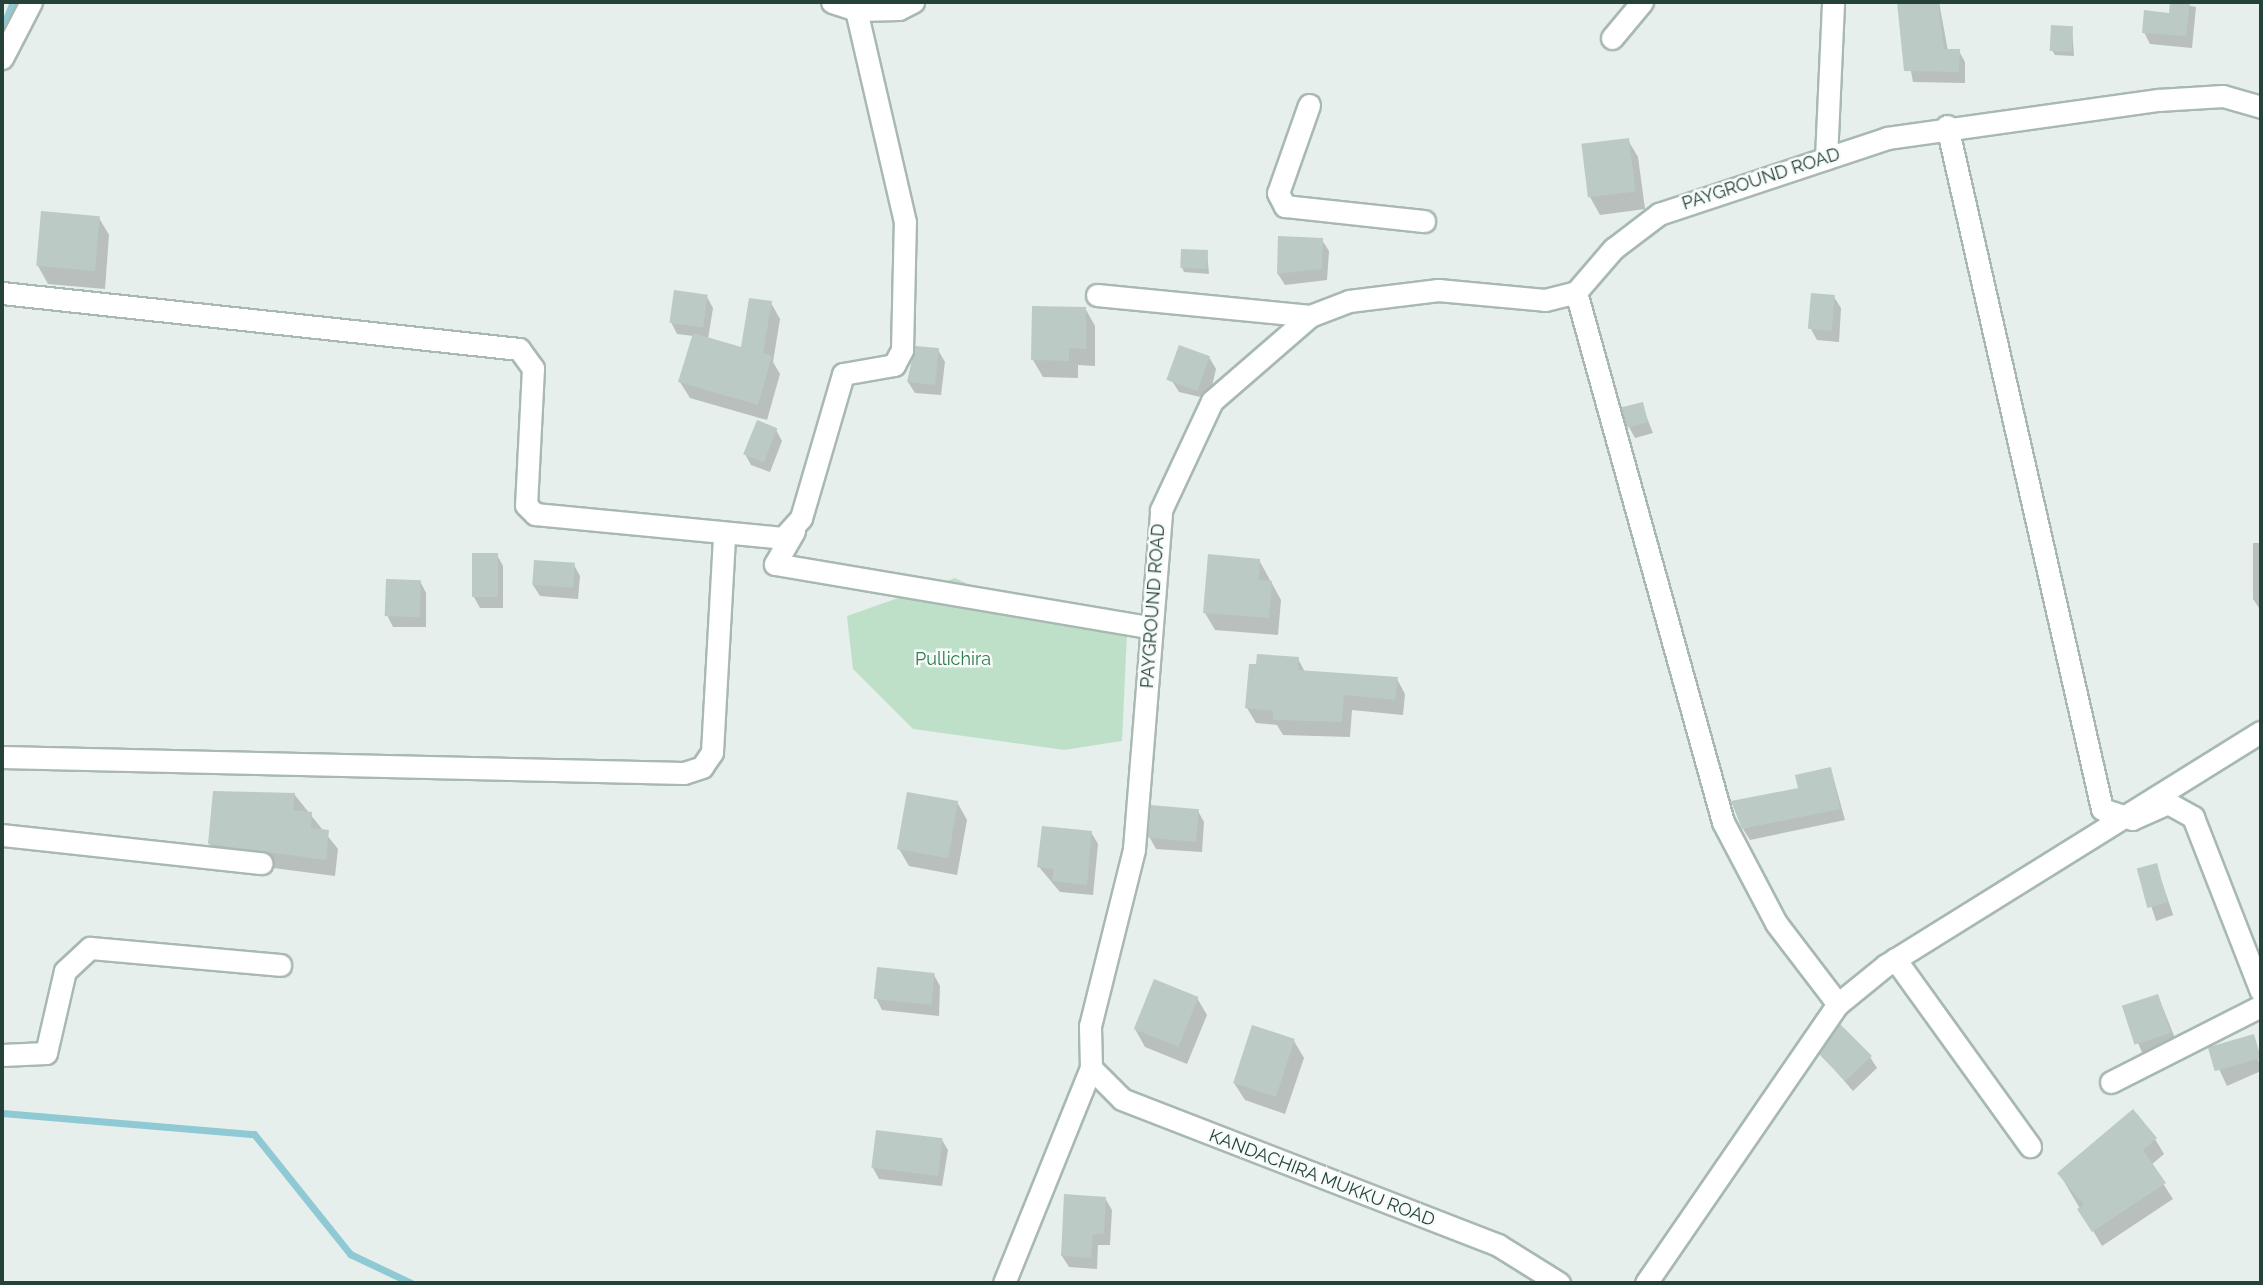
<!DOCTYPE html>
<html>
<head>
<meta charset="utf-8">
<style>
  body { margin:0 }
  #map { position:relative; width:2263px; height:1285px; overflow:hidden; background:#e6efeb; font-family:Raleway,sans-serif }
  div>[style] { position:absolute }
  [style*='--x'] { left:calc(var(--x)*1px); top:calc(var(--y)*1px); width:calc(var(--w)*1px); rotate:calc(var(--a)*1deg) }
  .green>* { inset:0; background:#bfe0c8 }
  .shadow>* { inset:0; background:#0003; transform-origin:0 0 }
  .stream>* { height:7px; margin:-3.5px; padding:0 3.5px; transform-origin:3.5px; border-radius:3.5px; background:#8ec9d4 }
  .building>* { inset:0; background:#bbcac4; transform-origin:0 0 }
  .roads { filter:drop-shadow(2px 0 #a8b8b2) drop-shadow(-2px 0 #a8b8b2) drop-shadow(0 2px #a8b8b2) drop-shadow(0 -2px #a8b8b2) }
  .street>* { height:21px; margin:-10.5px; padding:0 10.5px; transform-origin:10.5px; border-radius:10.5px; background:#fff }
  span { translate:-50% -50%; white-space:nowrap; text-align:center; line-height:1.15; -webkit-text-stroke:5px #f7fbf9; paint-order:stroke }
  .street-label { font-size:18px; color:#24423a }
  .park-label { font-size:18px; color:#2d7a4b }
  .frame { position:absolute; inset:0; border:4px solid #24423a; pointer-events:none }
</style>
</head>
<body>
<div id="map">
  <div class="green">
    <div style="clip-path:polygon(955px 578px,998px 598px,1127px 633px,1122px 741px,1064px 750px,913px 729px,853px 669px,847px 616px)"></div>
  </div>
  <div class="shadow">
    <div style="clip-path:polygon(1898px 2px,1939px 2px,1948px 51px,1959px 51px,1965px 62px,1965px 83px,1913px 82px)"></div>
    <div style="clip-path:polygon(2172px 2px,2196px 7px,2192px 48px,2150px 44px,2144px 32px,2171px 15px)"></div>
    <div style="clip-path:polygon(2072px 28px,2074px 56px,2055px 55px,2052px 50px)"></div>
    <div style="clip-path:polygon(1628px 140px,1638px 157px,1645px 209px,1600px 215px,1590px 197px)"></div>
    <div style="clip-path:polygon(99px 218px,109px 235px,105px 289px,48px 284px,38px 266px)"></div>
    <div style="clip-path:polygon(1280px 238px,1322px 240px,1329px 251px,1327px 280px,1285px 285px,1278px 274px)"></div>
    <div style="clip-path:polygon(1207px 252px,1209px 274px,1184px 272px,1182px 267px)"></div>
    <div style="clip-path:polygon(707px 297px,713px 308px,708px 339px,743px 349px,771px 303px,780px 319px,773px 362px,780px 374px,767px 420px,690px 398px,680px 382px,694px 336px,677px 334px,671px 322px)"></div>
    <div style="clip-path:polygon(1834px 297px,1841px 308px,1839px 342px,1817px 340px,1811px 329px)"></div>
    <div style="clip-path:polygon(1085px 308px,1095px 326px,1095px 366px,1078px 365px,1078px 378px,1043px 377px,1033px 360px)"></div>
    <div style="clip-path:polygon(938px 350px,945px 362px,941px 395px,915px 393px,908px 382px)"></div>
    <div style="clip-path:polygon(1209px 357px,1216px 369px,1209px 399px,1179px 392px,1172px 381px)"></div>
    <div style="clip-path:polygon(1642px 405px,1653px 433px,1635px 438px,1629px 427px)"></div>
    <div style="clip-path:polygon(776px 430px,782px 441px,770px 472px,751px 465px,745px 454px)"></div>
    <div style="clip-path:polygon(2253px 543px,2261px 543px,2261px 611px,2253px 599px)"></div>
    <div style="clip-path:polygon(497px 555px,503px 566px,503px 608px,480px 608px,474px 597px)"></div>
    <div style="clip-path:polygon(1259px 560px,1281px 600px,1278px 635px,1215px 630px,1205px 613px)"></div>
    <div style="clip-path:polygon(574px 565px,580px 576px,578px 599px,540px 596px,533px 585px)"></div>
    <div style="clip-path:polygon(420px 581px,426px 593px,426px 627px,393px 627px,387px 615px)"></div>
    <div style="clip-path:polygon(1298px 659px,1305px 672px,1397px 679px,1405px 694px,1403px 715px,1352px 710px,1350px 737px,1283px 735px,1277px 725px,1256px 723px,1247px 708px,1258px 666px)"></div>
    <div style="clip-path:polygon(1831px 769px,1845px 820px,1750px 840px,1743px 829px)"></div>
    <div style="clip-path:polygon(294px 794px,338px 849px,335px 876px,220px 861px,210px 844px)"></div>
    <div style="clip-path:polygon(957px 802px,967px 820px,957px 875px,909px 866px,899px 849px)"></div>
    <div style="clip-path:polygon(1198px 811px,1204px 822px,1202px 852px,1156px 849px,1150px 838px)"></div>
    <div style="clip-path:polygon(1091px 832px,1098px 844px,1093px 895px,1060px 892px,1039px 867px)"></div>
    <div style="left:2156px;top:865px;width:53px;height:18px;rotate:71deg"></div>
    <div style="clip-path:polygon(934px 975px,940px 986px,939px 1016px,882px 1010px,876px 998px)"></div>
    <div style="left:2158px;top:996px;width:52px;height:36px;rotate:68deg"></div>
    <div style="clip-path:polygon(1197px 998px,1207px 1015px,1187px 1064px,1145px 1047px,1135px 1029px)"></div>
    <div style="clip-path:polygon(2253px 1037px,2261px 1071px,2227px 1086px,2212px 1054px)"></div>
    <div style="clip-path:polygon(1294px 1041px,1304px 1058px,1285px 1114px,1245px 1100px,1234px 1083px)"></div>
    <div style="clip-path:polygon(1821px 1054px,1870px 1057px,1877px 1068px,1853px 1091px)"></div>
    <div style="clip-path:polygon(2155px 1139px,2164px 1154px,2151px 1165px,2173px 1199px,2102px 1246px,2059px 1173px)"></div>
    <div style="clip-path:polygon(942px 1140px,948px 1150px,942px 1186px,879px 1179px,873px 1168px)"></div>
    <div style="clip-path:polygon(1105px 1198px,1112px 1210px,1110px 1245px,1098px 1245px,1097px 1269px,1069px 1267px,1062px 1256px)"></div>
  </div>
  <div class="stream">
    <div style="--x:2;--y:29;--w:29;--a:-68"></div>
    <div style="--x:2;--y:1113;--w:253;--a:4.8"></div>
    <div style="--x:254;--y:1134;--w:154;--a:51.3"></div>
    <div style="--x:350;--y:1254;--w:68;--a:25.4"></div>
  </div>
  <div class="building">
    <div style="clip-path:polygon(1897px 2px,1938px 2px,1944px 49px,1960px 49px,1959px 72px,1904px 71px)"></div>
    <div style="clip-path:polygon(2170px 2px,2190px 2px,2186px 36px,2142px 33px,2144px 10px,2169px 13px)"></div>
    <div style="left:2051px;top:25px;width:22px;height:26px;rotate:3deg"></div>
    <div style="left:1629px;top:138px;width:54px;height:48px;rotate:83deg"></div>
    <div style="left:41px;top:211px;width:59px;height:55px;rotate:5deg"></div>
    <div style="clip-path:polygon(1278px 236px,1323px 238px,1322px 269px,1277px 274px)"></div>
    <div style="left:1181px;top:249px;width:27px;height:19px;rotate:2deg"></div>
    <div style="left:674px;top:290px;width:34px;height:33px;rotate:8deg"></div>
    <div style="left:1811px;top:293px;width:24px;height:36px;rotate:5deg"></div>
    <div style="clip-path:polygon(749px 298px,772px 301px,763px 353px,772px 356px,758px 405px,678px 382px,693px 333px,741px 347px)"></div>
    <div style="clip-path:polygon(1032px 306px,1086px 307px,1086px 349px,1069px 348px,1069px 361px,1031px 360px)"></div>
    <div style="left:1179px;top:345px;width:33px;height:37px;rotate:20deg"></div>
    <div style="clip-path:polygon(915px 346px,939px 348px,935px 385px,907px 382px)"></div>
    <div style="left:1643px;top:402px;width:21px;height:22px;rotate:76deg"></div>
    <div style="left:757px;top:420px;width:22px;height:37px;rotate:22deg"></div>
    <div style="left:472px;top:553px;width:26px;height:44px"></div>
    <div style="clip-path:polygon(1208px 554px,1260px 559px,1259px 580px,1272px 581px,1269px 618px,1203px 613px)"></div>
    <div style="left:534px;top:560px;width:41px;height:25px;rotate:4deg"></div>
    <div style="left:386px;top:579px;width:35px;height:37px;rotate:2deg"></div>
    <div style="clip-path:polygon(1257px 654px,1299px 657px,1298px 670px,1398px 677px,1395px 700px,1344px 695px,1342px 722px,1273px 720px,1273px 711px,1245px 708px,1249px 664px,1256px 664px)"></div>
    <div style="clip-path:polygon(1831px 767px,1840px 809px,1742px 829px,1731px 801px,1798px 788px,1795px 775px)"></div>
    <div style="clip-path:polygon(213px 791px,295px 793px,293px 810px,312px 812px,311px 828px,329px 830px,326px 860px,208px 844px)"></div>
    <div style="left:907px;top:792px;width:52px;height:58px;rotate:10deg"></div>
    <div style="left:1151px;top:805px;width:48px;height:33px;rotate:5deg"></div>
    <div style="clip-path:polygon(1042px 826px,1092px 831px,1087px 885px,1052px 881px,1054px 869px,1037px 867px)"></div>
    <div style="left:2157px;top:863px;width:41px;height:21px;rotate:75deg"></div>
    <div style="left:877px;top:967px;width:58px;height:32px;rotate:6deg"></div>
    <div style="left:1154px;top:979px;width:48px;height:54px;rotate:22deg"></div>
    <div style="left:2158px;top:994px;width:41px;height:38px;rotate:72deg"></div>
    <div style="clip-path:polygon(1840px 1024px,1872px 1056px,1845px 1081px,1819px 1054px)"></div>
    <div style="left:1252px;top:1025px;width:45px;height:61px;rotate:18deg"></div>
    <div style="left:2254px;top:1034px;width:25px;height:48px;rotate:74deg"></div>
    <div style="clip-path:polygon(2133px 1109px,2157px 1138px,2143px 1150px,2166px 1183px,2092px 1232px,2077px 1209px,2084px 1205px,2057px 1173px)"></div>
    <div style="left:876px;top:1130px;width:67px;height:38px;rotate:7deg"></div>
    <div style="clip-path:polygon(1064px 1194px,1106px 1197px,1104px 1234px,1093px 1234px,1091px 1258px,1061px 1256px)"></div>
  </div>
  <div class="roads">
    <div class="street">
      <div style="--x:832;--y:2;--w:25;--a:18"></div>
      <div style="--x:856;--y:10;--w:43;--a:-1.3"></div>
      <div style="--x:899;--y:9;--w:16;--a:-27"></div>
      <div style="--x:1612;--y:38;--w:47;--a:-50.2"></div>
      <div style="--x:2;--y:58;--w:63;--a:-62.6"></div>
      <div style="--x:1309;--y:105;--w:93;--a:109.4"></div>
      <div style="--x:1278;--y:193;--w:15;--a:62"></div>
      <div style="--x:1285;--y:206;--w:140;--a:6.2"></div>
      <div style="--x:1947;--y:126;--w:700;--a:77.21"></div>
      <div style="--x:2102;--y:809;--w:32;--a:18"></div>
      <div style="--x:2132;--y:819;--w:39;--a:-24"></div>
      <div style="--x:2168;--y:803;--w:29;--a:29"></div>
      <div style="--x:2193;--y:817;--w:187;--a:68.7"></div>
      <div style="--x:1826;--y:158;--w:156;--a:-87.4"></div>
      <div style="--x:1576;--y:292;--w:550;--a:74.5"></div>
      <div style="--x:1723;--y:822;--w:114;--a:62.3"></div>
      <div style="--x:1776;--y:923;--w:102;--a:52.6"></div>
      <div style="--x:2;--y:293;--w:520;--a:6.18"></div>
      <div style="--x:519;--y:349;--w:24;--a:54"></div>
      <div style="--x:533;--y:368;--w:137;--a:92.9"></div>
      <div style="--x:526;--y:505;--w:13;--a:45"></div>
      <div style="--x:535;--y:514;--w:249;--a:5.5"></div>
      <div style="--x:783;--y:538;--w:27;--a:-48"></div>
      <div style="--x:801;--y:518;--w:150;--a:-73.7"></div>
      <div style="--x:843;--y:374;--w:52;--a:-10"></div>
      <div style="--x:894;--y:365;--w:17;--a:-62"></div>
      <div style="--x:902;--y:350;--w:128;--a:-88.7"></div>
      <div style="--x:905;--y:222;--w:218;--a:-103"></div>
      <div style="--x:1097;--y:295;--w:214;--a:5.6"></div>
      <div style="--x:794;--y:531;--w:38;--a:120"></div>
      <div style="--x:775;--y:564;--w:379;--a:9.6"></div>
      <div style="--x:2;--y:757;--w:682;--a:1.34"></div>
      <div style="--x:684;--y:773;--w:19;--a:-18"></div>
      <div style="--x:702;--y:767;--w:18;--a:-56"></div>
      <div style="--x:712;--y:752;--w:216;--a:-86.8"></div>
      <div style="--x:2;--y:835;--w:261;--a:6.2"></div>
      <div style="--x:1895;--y:959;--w:231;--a:54.2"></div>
      <div style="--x:2;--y:1055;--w:44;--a:-2.6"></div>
      <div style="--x:46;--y:1053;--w:84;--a:-77"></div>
      <div style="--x:65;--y:971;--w:34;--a:-43"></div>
      <div style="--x:90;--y:948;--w:191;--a:5.1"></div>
      <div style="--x:2111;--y:1082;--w:168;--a:-26.9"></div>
      <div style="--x:1004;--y:1283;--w:232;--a:-68"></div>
      <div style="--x:1559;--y:1283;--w:72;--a:-148.1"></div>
      <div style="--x:1498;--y:1245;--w:403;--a:-158.8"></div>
      <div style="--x:1122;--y:1099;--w:44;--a:-135"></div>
      <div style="--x:1091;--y:1068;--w:42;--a:-91.4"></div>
      <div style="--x:1090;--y:1026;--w:182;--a:-76"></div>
      <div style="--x:1134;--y:849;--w:340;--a:-85.4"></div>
      <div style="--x:1161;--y:510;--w:120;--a:-64.9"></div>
      <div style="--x:1212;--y:401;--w:130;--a:-40.9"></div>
      <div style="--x:1310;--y:316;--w:42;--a:-21"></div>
      <div style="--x:1349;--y:301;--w:90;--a:-7"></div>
      <div style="--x:1438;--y:290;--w:107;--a:5.3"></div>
      <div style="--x:1545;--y:300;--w:32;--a:-14"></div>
      <div style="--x:1576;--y:292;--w:57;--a:-49.3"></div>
      <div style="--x:1613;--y:249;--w:58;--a:-37.3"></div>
      <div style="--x:1659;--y:214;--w:240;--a:-18.4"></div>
      <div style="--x:1887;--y:138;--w:274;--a:-8"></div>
      <div style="--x:2158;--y:100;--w:65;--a:-3.5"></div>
      <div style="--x:2223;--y:96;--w:40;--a:16"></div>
      <div style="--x:1646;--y:1283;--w:339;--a:-55.5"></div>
      <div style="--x:1838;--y:1004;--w:62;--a:-39.1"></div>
      <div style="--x:1886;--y:965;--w:441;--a:-31.9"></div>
    </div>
  </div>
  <div class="street-label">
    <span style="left:1761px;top:179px;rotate:-18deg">PAYGROUND ROAD</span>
    <span style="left:1153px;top:606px;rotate:-86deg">PAYGROUND ROAD</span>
    <span style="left:1322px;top:1178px;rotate:21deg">KANDACHIRA MUKKU ROAD</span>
  </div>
  <div class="park-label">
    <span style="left:953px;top:659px">Pullichira</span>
  </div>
  <div class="frame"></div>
</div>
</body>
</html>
